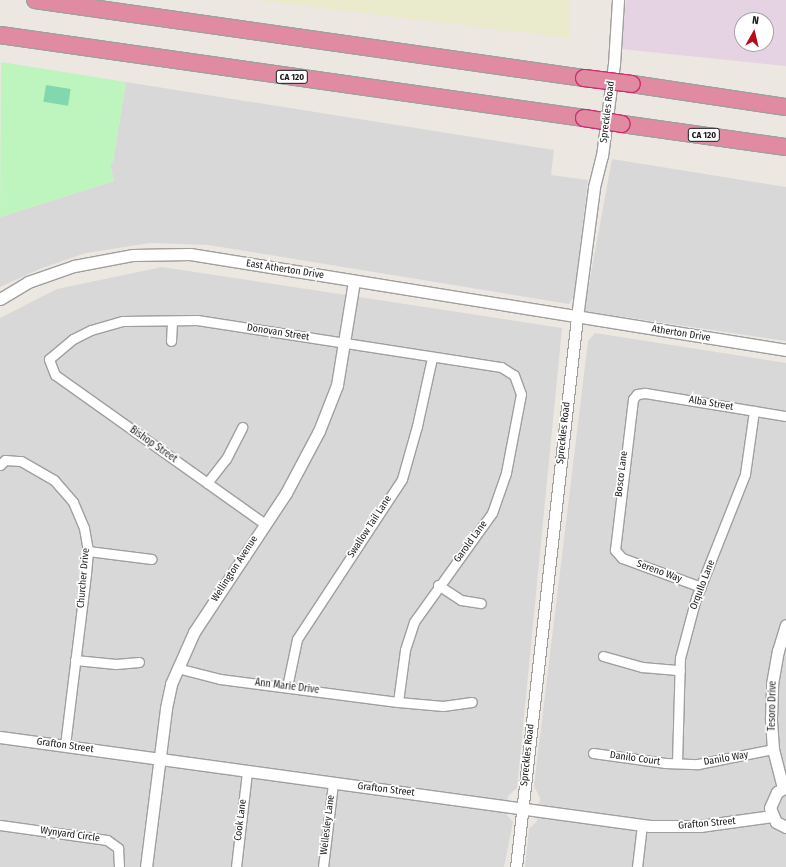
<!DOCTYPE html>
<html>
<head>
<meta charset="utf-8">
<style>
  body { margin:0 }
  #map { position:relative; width:786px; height:867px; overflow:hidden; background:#ece7e1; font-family:"Fira Sans Condensed",sans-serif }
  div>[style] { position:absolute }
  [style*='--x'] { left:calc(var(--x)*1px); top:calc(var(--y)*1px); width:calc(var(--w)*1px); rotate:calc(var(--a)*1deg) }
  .residential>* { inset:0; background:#d9d8d8 }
  .industrial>* { inset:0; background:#e5d3e3 }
  .farmland>* { inset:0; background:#eaeacc }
  .park>* { inset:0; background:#bef5be }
  .pitch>* { inset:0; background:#82d7af; transform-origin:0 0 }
  .roads { filter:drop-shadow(1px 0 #9f9f9f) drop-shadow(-1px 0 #9f9f9f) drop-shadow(0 1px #9f9f9f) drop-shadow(0 -1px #9f9f9f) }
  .minor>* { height:9px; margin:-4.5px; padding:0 4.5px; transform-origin:4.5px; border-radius:4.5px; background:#fff }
  .tertiary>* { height:11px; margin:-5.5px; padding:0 5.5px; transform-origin:5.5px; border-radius:5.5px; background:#fff }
  .motorway>* { height:16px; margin:-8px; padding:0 8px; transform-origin:8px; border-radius:8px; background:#e08ba2 }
  .bridges { filter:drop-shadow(1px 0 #ca2d70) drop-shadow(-1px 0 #ca2d70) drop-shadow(0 1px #ca2d70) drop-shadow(0 -1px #ca2d70) }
  .motorway-bridge>* { height:16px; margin:-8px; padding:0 8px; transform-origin:8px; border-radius:8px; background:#e08ba2 }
  span { translate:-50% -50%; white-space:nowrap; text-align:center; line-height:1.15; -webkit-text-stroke:3.5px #fff; paint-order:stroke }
  .shield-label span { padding:1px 3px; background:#fff; border:1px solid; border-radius:3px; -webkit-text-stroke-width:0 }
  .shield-label { font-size:9px; color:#1b1b1b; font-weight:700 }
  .street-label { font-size:10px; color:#1b1b1b }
  .north { position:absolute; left:734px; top:12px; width:40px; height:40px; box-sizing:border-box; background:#fff; border:1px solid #a4a4a4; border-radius:50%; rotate:8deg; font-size:11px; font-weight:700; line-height:16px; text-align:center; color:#1b1b1b }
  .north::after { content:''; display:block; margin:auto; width:14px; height:18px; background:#ba0b1a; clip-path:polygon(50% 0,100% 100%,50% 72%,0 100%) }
</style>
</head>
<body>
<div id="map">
  <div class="residential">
    <div style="clip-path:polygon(126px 82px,554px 150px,551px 175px,588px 180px,574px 296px,569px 304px,209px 245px,150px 243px,86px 253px,42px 268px,0 287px,0 217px,114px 181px,109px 163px,113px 162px)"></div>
    <div style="clip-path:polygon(612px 159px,786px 187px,786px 341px,584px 311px)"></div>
    <div style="clip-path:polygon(162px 267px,562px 328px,517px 788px,508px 796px,506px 814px,513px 822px,504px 867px,0 867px,0 318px,57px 289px)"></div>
    <div style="clip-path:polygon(595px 333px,786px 363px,786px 867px,525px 867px,529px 829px,537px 821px,540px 798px,534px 786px,588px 341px)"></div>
  </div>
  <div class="industrial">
    <div style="clip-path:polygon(evenodd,626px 0,786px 0,786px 66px,621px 49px,626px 0,742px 20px,766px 20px,766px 44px,742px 44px,742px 20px)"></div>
  </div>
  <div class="farmland">
    <div style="clip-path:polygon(257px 0,570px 0,570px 38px)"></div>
  </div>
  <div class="park">
    <div style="clip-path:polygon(1px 62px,126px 82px,113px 162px,110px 164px,114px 181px,0 217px)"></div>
  </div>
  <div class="pitch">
    <div style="left:46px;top:85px;width:25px;height:17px;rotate:9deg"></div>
  </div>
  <div class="roads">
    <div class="minor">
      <div style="--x:171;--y:341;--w:20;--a:-87"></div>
      <div style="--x:0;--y:465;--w:7;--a:-45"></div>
      <div style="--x:5;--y:460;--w:16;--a:4"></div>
      <div style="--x:21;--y:461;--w:38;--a:30"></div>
      <div style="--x:54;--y:480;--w:29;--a:49"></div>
      <div style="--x:73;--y:502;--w:28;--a:67"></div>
      <div style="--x:84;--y:528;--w:23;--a:80"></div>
      <div style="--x:88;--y:551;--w:23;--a:95"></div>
      <div style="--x:86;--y:574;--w:172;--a:97"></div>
      <div style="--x:207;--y:483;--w:31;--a:-52"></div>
      <div style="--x:226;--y:459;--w:36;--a:-63"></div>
      <div style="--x:265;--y:524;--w:257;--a:-144.6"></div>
      <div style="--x:55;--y:375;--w:17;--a:-111"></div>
      <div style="--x:49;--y:359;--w:31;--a:-40"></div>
      <div style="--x:73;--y:339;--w:20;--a:-27"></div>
      <div style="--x:91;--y:330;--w:33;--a:-16"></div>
      <div style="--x:123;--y:321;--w:74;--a:-0.8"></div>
      <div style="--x:197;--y:320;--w:308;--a:8.8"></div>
      <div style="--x:501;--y:367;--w:15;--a:32"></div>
      <div style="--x:514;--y:375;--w:20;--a:70"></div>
      <div style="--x:521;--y:394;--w:80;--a:100.8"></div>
      <div style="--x:506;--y:473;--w:42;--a:109.3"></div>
      <div style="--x:492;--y:513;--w:134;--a:125.6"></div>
      <div style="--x:414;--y:622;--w:29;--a:108"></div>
      <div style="--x:405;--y:650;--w:52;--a:97.7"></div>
      <div style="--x:88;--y:551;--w:64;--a:7.2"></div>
      <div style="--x:438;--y:585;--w:27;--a:33"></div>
      <div style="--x:461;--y:600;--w:20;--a:9"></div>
      <div style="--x:701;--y:587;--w:84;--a:-159.8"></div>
      <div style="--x:622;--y:558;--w:11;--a:-131"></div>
      <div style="--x:615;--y:550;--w:152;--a:-83.2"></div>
      <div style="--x:633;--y:399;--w:6;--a:-51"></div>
      <div style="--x:637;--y:394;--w:8;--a:-7"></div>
      <div style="--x:645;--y:393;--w:143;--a:9.3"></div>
      <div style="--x:603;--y:656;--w:41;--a:15.8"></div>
      <div style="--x:642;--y:667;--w:38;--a:5"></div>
      <div style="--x:75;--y:660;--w:41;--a:5.6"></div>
      <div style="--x:116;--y:664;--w:23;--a:-5"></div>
      <div style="--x:177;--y:668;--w:44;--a:14.3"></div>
      <div style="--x:220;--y:679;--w:179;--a:7.4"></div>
      <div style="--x:398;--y:702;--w:45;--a:5.1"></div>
      <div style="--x:443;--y:706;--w:29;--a:-8"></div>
      <div style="--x:287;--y:687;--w:49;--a:-78.2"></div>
      <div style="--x:297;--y:639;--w:191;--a:-56.7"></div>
      <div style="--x:402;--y:479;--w:55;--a:-74.2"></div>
      <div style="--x:417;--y:426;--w:70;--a:-77.6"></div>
      <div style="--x:593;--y:753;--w:73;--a:7.9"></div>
      <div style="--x:665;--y:763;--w:33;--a:2"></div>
      <div style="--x:698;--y:764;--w:76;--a:-11.3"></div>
      <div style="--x:677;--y:763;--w:105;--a:-88.4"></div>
      <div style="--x:680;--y:658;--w:62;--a:-75.1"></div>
      <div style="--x:696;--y:598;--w:133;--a:-68.4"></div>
      <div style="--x:745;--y:474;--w:64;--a:-81.9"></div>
      <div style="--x:0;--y:825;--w:108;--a:8"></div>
      <div style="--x:107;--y:840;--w:14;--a:36"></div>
      <div style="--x:118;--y:848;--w:19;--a:87"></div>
      <div style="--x:236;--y:867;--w:96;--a:-83.4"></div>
      <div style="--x:323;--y:867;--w:85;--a:-83.2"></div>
      <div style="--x:637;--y:867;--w:42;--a:-83.2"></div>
    </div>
    <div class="tertiary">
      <div style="--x:0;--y:299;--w:33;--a:-31"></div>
      <div style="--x:28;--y:282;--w:49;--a:-19.2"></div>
      <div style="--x:74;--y:266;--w:60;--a:-10.6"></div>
      <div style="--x:133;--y:255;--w:57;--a:-1"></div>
      <div style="--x:190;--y:254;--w:604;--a:9.15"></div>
      <div style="--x:0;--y:737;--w:656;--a:7.8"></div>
      <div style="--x:650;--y:826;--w:50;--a:0"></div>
      <div style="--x:700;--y:826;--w:73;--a:-7.9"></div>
      <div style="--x:786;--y:787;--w:10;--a:151"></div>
      <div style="--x:777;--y:792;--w:17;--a:114"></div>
      <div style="--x:770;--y:808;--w:15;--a:67"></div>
      <div style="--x:776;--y:822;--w:11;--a:27"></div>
      <div style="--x:783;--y:788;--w:40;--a:-104.4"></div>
      <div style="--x:773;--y:749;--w:31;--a:-94"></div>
      <div style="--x:771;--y:718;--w:34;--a:-88"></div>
      <div style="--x:772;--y:684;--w:34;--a:-80"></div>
      <div style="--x:778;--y:651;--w:27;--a:-73"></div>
      <div style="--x:146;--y:867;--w:160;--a:-82.8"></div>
      <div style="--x:166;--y:708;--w:25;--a:-78"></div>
      <div style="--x:171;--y:684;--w:57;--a:-66.1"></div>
      <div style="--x:194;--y:632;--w:167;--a:-56.5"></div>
      <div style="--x:286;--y:493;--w:70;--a:-62"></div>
      <div style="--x:319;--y:431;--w:49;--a:-68.6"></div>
      <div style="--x:337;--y:385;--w:105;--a:-80.7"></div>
      <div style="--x:516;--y:867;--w:553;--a:-83.67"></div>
      <div style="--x:577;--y:317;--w:131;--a:-82.5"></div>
      <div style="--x:594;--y:187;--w:32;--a:-76"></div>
      <div style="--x:602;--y:156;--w:93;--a:-82.6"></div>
      <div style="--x:614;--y:64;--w:64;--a:-86.4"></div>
    </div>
    <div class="motorway">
      <div style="--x:35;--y:0;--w:555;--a:8.09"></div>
      <div style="--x:0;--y:35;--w:590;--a:8.09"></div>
      <div style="--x:632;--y:84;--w:156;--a:8.5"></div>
      <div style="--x:622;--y:124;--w:166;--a:8"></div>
    </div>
  </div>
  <div class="bridges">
    <div class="motorway-bridge">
      <div style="--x:584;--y:78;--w:48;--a:7.1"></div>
      <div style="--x:584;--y:118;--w:38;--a:9"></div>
    </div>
  </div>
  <div class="shield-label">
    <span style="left:292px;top:77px">CA 120</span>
    <span style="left:704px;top:135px">CA 120</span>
  </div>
  <div class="street-label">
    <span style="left:608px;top:112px;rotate:-83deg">Spreckles Road</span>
    <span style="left:285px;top:270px;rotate:9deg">East Atherton Drive</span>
    <span style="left:278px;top:333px;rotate:9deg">Donovan Street</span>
    <span style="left:681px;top:334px;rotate:9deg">Atherton Drive</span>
    <span style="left:711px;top:404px;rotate:10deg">Alba Street</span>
    <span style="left:564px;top:433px;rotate:-84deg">Spreckles Road</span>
    <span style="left:153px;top:445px;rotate:35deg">Bishop Street</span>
    <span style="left:622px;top:474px;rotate:-83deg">Bosco Lane</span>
    <span style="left:370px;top:527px;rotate:-57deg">Swallow Tail Lane</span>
    <span style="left:471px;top:542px;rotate:-54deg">Garold Lane</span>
    <span style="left:235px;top:569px;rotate:-57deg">Wellington Avenue</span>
    <span style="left:659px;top:572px;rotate:20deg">Sereno Way</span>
    <span style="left:84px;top:578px;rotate:-85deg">Churcher Drive</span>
    <span style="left:703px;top:585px;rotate:-69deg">Orqullo Lane</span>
    <span style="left:287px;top:687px;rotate:7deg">Ann Marie Drive</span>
    <span style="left:773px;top:706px;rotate:-89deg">Tesoro Drive</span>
    <span style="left:65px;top:746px;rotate:8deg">Grafton Street</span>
    <span style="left:528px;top:755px;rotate:-84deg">Spreckles Road</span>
    <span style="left:635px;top:759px;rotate:8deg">Danilo Court</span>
    <span style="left:726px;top:759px;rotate:-10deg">Danilo Way</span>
    <span style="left:386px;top:790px;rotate:7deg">Grafton Street</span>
    <span style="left:241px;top:820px;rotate:-83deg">Cook Lane</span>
    <span style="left:707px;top:824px;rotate:-5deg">Grafton Street</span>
    <span style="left:328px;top:825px;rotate:-83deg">Wellesley Lane</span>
    <span style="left:70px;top:835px;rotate:8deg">Wynyard Circle</span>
  </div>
  <div class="north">N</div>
</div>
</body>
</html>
